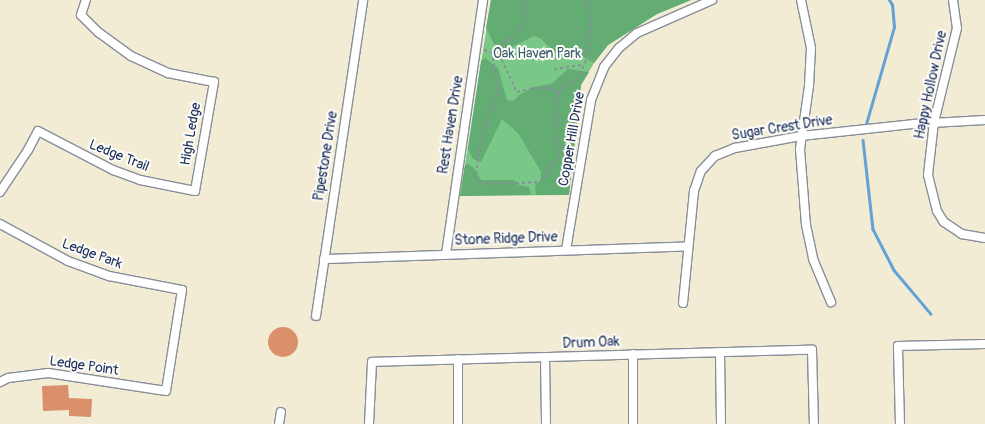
<!DOCTYPE html>
<html>
<head>
<meta charset="utf-8">
<style>
  body { margin:0 }
  #map { position:relative; width:985px; height:424px; overflow:hidden; background:#f3ecd5; font-family:Pangolin,sans-serif }
  div>[style] { position:absolute }
  [style*='--x'] { left:calc(var(--x)*1px); top:calc(var(--y)*1px); width:calc(var(--w)*1px); rotate:calc(var(--a)*1deg) }
  .green>* { inset:0; background:#7ac887 }
  .forest>* { inset:0; background:#63ac74 }
  .stream>* { height:2.5px; margin:-1.25px; padding:0 1.25px; transform-origin:1.25px; border-radius:1.25px; background:#63a2d5 }
  .building>* { inset:0; background:#da906a }
  .round { border-radius:50% }
  .path>* { height:1.5px; margin-top:-0.75px; transform-origin:0; background:repeating-linear-gradient(90deg,#878e9a 0 3px,transparent 0 6px) }
  .roads { filter:drop-shadow(1px 0 #878e9a) drop-shadow(-1px 0 #878e9a) drop-shadow(0 1px #878e9a) drop-shadow(0 -1px #878e9a) }
  .street>* { height:8px; margin:-4px; padding:0 4px; transform-origin:4px; border-radius:4px; background:#fff }
  span { translate:-50% -50%; white-space:nowrap; text-align:center; line-height:1.15; -webkit-text-stroke:4px #fdfcf7; paint-order:stroke }
  .park-label { font-size:14px; color:#385d6a }
  .street-label { font-size:14px; color:#1b2f5e }
</style>
</head>
<body>
<div id="map">
  <div class="green">
    <div style="clip-path:polygon(491px 0,691px 0,657px 14px,608px 45px,594px 63px,581px 85px,569px 195px,460px 196px)"></div>
  </div>
  <div class="forest">
    <div style="clip-path:polygon(491px 0,691px 0,657px 14px,608px 45px,594px 63px,568px 48px,558px 55px,540px 38px,534px 36px,506px 50px,494px 44px,486px 28px)"></div>
    <div style="clip-path:polygon(485px 58px,498px 68px,507px 100px,513px 101px,519px 95px,534px 87px,551px 84px,568px 69px,589px 72px,581px 85px,569px 195px,536px 195px,535px 186px,541px 179px,541px 172px,518px 133px,502px 119px,481px 162px,473px 159px,468px 149px,481px 61px)"></div>
    <div style="clip-path:polygon(468px 164px,474px 168px,481px 180px,514px 180px,519px 185px,529px 187px,531px 195px,460px 196px,465px 165px)"></div>
  </div>
  <div class="stream">
    <div style="--x:866;--y:124;--w:101;--a:-73.9"></div>
    <div style="--x:894;--y:27;--w:22;--a:-95"></div>
    <div style="--x:892;--y:5;--w:6;--a:-121"></div>
    <div style="--x:863;--y:140;--w:90;--a:83.6"></div>
    <div style="--x:873;--y:229;--w:46;--a:62.9"></div>
    <div style="--x:894;--y:270;--w:57;--a:49.9"></div>
  </div>
  <div class="building">
    <div class="round" style="left:268px;top:327px;width:30px;height:30px"></div>
    <div style="clip-path:polygon(68px 385px,69px 398px,92px 399px,91px 417px,69px 416px,69px 410px,43px 411px,42px 386px)"></div>
  </div>
  <div class="path">
    <div style="--x:524;--y:0;--w:19;--a:87"></div>
    <div style="--x:525;--y:19;--w:17;--a:118"></div>
    <div style="--x:517;--y:34;--w:31;--a:144"></div>
    <div style="--x:492;--y:52;--w:43;--a:80.5"></div>
    <div style="--x:499;--y:94;--w:17;--a:118"></div>
    <div style="--x:491;--y:109;--w:28;--a:108"></div>
    <div style="--x:482;--y:136;--w:40;--a:98.5"></div>
    <div style="--x:476;--y:176;--w:6;--a:59"></div>
    <div style="--x:479;--y:181;--w:13;--a:13"></div>
    <div style="--x:492;--y:184;--w:48;--a:-2.4"></div>
    <div style="--x:540;--y:182;--w:34;--a:-54"></div>
    <div style="--x:560;--y:154;--w:8;--a:-90"></div>
    <div style="--x:560;--y:146;--w:9;--a:-126"></div>
    <div style="--x:555;--y:139;--w:45;--a:-86.2"></div>
    <div style="--x:558;--y:94;--w:9;--a:-54"></div>
    <div style="--x:563;--y:87;--w:16;--a:-27"></div>
    <div style="--x:577;--y:80;--w:19;--a:-65"></div>
    <div style="--x:585;--y:63;--w:43;--a:-82.1"></div>
    <div style="--x:591;--y:20;--w:21;--a:-107"></div>
    <div style="--x:484;--y:50;--w:12;--a:14"></div>
    <div style="--x:496;--y:53;--w:9;--a:49"></div>
    <div style="--x:502;--y:60;--w:35;--a:65"></div>
    <div style="--x:517;--y:92;--w:16;--a:-15"></div>
    <div style="--x:532;--y:88;--w:19;--a:0"></div>
    <div style="--x:551;--y:88;--w:8;--a:23"></div>
    <div style="--x:554;--y:69;--w:30;--a:-8"></div>
  </div>
  <div class="roads">
    <div class="street">
      <div style="--x:801;--y:0;--w:49;--a:78.2"></div>
      <div style="--x:811;--y:48;--w:38;--a:93"></div>
      <div style="--x:809;--y:86;--w:64;--a:98.1"></div>
      <div style="--x:800;--y:149;--w:76;--a:85.5"></div>
      <div style="--x:806;--y:225;--w:35;--a:78"></div>
      <div style="--x:813;--y:259;--w:47;--a:67.3"></div>
      <div style="--x:953;--y:0;--w:28;--a:82"></div>
      <div style="--x:957;--y:28;--w:97;--a:103.7"></div>
      <div style="--x:934;--y:122;--w:53;--a:96.5"></div>
      <div style="--x:928;--y:175;--w:37;--a:76"></div>
      <div style="--x:937;--y:211;--w:13;--a:58"></div>
      <div style="--x:944;--y:222;--w:22;--a:34"></div>
      <div style="--x:962;--y:234;--w:23;--a:10"></div>
      <div style="--x:0;--y:192;--w:50;--a:-56.3"></div>
      <div style="--x:28;--y:150;--w:21;--a:-62"></div>
      <div style="--x:38;--y:131;--w:85;--a:27.5"></div>
      <div style="--x:113;--y:170;--w:29;--a:20"></div>
      <div style="--x:140;--y:180;--w:56;--a:11.3"></div>
      <div style="--x:195;--y:191;--w:111;--a:-80.1"></div>
      <div style="--x:214;--y:82;--w:47;--a:-168.9"></div>
      <div style="--x:168;--y:73;--w:41;--a:-155.3"></div>
      <div style="--x:131;--y:56;--w:39;--a:-144"></div>
      <div style="--x:99;--y:33;--w:25;--a:-135"></div>
      <div style="--x:81;--y:15;--w:16;--a:-72"></div>
      <div style="--x:0;--y:224;--w:77;--a:28.6"></div>
      <div style="--x:68;--y:261;--w:44;--a:20.1"></div>
      <div style="--x:109;--y:276;--w:74;--a:10.9"></div>
      <div style="--x:182;--y:290;--w:102;--a:99"></div>
      <div style="--x:166;--y:391;--w:119;--a:-171.3"></div>
      <div style="--x:48;--y:373;--w:40;--a:172.9"></div>
      <div style="--x:8;--y:378;--w:9;--a:153"></div>
      <div style="--x:566;--y:250;--w:152;--a:-80.5"></div>
      <div style="--x:591;--y:100;--w:35;--a:-68"></div>
      <div style="--x:604;--y:67;--w:24;--a:-52"></div>
      <div style="--x:619;--y:48;--w:23;--a:-40"></div>
      <div style="--x:637;--y:33;--w:82;--a:-23.7"></div>
      <div style="--x:446;--y:254;--w:257;--a:-81.7"></div>
      <div style="--x:324;--y:259;--w:364;--a:-2"></div>
      <div style="--x:683;--y:303;--w:113;--a:-84.4"></div>
      <div style="--x:694;--y:191;--w:21;--a:-71"></div>
      <div style="--x:701;--y:171;--w:21;--a:-47"></div>
      <div style="--x:715;--y:156;--w:22;--a:-22"></div>
      <div style="--x:735;--y:148;--w:67;--a:-10.3"></div>
      <div style="--x:801;--y:136;--w:114;--a:-6.1"></div>
      <div style="--x:914;--y:124;--w:71;--a:-3.2"></div>
      <div style="--x:316;--y:316;--w:319;--a:-81.5"></div>
      <div style="--x:720;--y:352;--w:72;--a:89.2"></div>
      <div style="--x:633;--y:354;--w:70;--a:90"></div>
      <div style="--x:545;--y:357;--w:67;--a:89.1"></div>
      <div style="--x:279;--y:424;--w:12;--a:-81"></div>
      <div style="--x:369;--y:424;--w:62;--a:-87.2"></div>
      <div style="--x:372;--y:362;--w:440;--a:-1.6"></div>
      <div style="--x:812;--y:350;--w:74;--a:88.5"></div>
      <div style="--x:458;--y:424;--w:65;--a:-90"></div>
      <div style="--x:900;--y:424;--w:78;--a:-91.5"></div>
      <div style="--x:898;--y:346;--w:87;--a:-1.3"></div>
    </div>
  </div>
  <div class="park-label">
    <span style="left:537px;top:54px">Oak Haven Park</span>
  </div>
  <div class="street-label">
    <span style="left:931px;top:85px;rotate:-78deg">Happy Hollow Drive</span>
    <span style="left:451px;top:125px;rotate:-81deg">Rest Haven Drive</span>
    <span style="left:782px;top:128px;rotate:-9deg">Sugar Crest Drive</span>
    <span style="left:191px;top:134px;rotate:-80deg">High Ledge</span>
    <span style="left:572px;top:139px;rotate:-80deg">Copper Hill Drive</span>
    <span style="left:119px;top:156px;rotate:22deg">Ledge Trail</span>
    <span style="left:326px;top:156px;rotate:-81deg">Pipestone Drive</span>
    <span style="left:506px;top:239px;rotate:-2deg">Stone Ridge Drive</span>
    <span style="left:92px;top:254px;rotate:20deg">Ledge Park</span>
    <span style="left:591px;top:343px;rotate:-2deg">Drum Oak</span>
    <span style="left:84px;top:366px;rotate:8deg">Ledge Point</span>
  </div>
</div>
</body>
</html>
